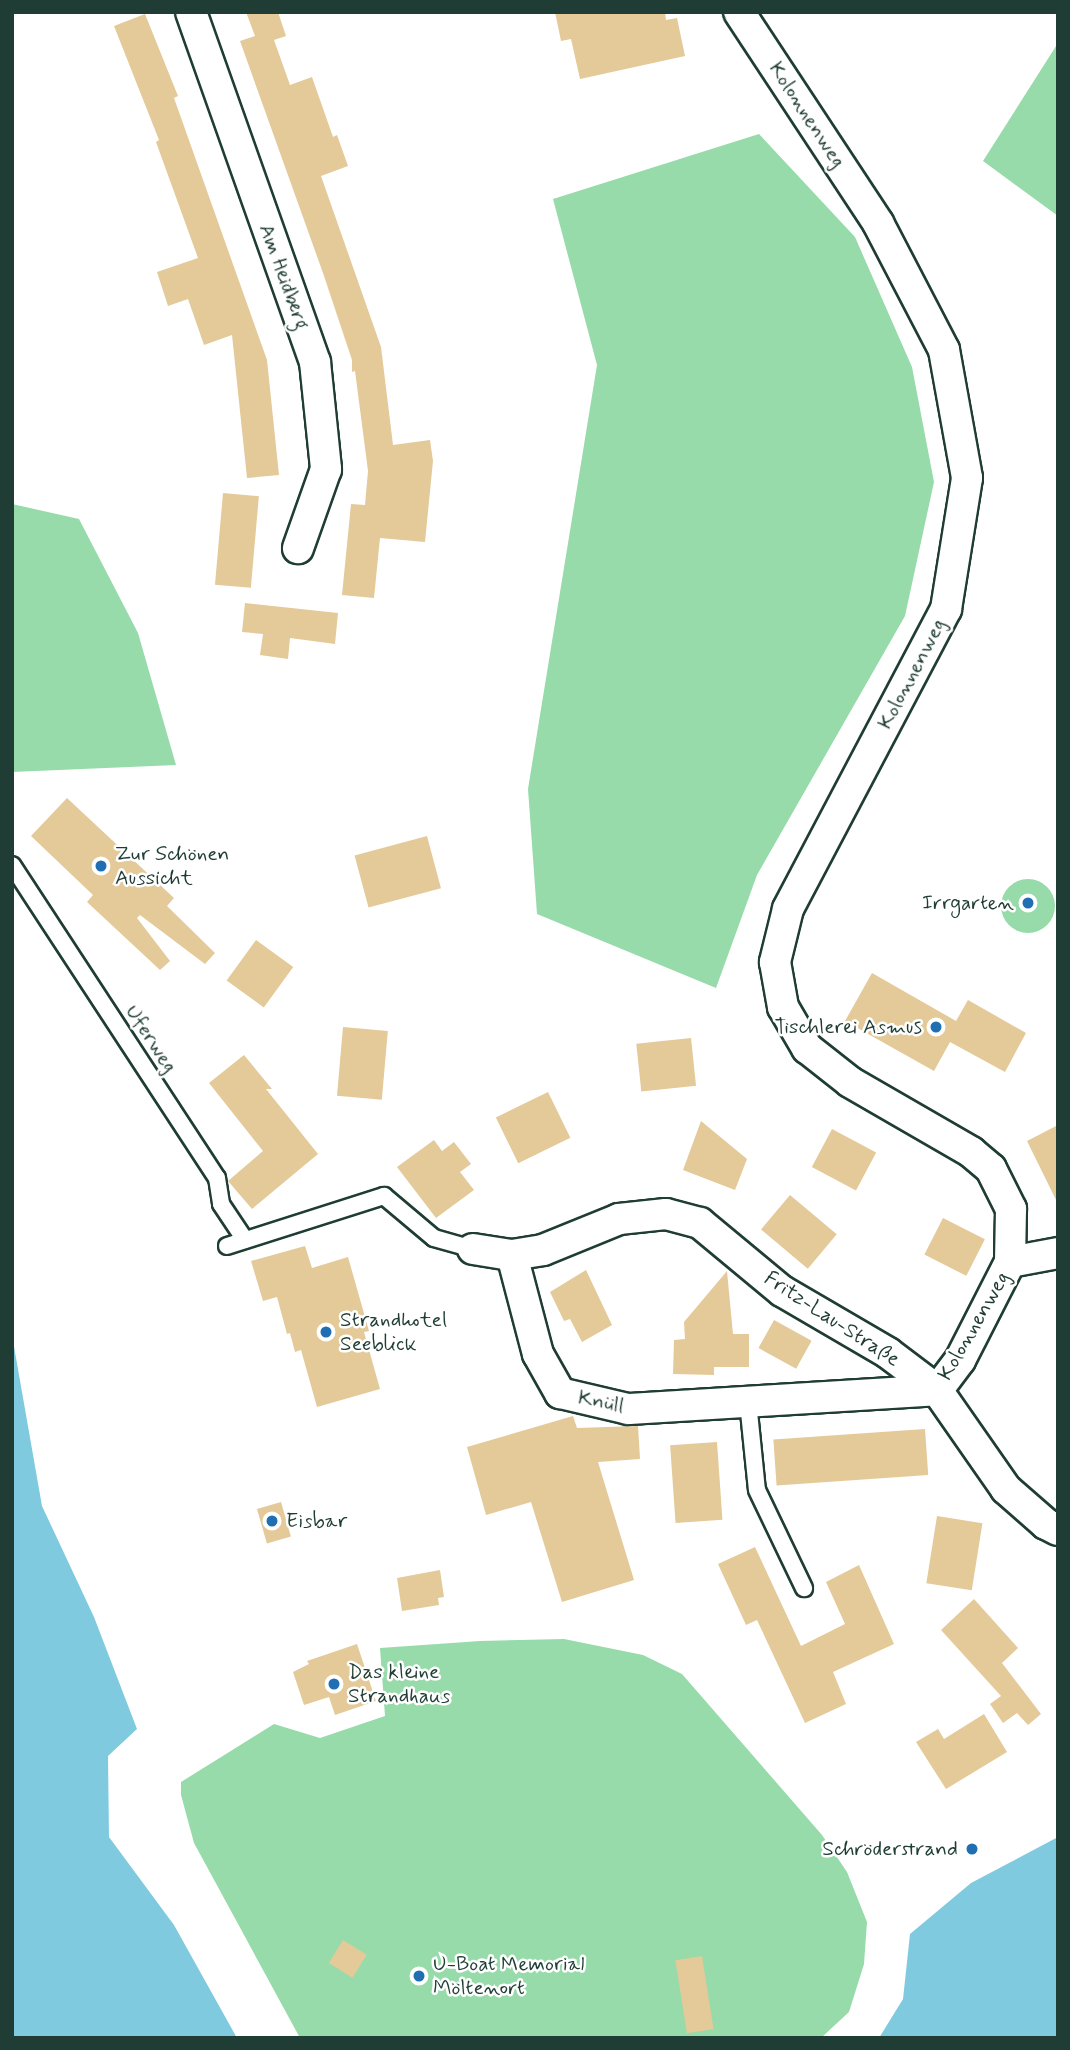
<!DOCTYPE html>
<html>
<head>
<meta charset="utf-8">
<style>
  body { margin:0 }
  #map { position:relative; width:1070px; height:2050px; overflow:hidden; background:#fff; font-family:Mynerve,sans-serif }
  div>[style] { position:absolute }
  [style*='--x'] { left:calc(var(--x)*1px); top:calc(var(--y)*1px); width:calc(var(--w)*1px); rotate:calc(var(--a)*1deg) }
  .green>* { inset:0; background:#96dba9 }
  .round { border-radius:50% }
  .water>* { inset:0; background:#80cae0 }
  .building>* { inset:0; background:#e4c999; transform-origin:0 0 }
  .roads { filter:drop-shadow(2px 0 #1f3d34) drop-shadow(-2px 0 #1f3d34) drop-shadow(0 2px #1f3d34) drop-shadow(0 -2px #1f3d34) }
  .service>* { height:16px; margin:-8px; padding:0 8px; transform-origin:8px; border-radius:8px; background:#fff }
  .minor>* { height:30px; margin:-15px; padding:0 15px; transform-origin:15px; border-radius:15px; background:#fff }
  .dots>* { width:19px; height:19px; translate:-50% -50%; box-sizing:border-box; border:4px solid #fff; border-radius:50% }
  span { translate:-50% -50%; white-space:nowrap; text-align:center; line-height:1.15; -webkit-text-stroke:5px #fff; paint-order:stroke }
  .street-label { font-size:21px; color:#1f3d34 }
  .poi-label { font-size:21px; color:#1f3d34 }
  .left { translate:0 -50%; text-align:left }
  .right { translate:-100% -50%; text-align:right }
  .frame { position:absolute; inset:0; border:14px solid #1f3d34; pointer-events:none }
</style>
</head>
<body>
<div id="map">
  <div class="green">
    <div style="clip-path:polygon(1058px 43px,1058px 216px,983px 161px)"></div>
    <div style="clip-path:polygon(759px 134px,855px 237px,912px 367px,934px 482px,905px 616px,757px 875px,716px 988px,537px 914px,528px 789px,597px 365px,553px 199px)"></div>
    <div style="clip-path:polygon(12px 504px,79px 519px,138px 633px,176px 765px,12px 772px)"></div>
    <div class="round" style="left:1001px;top:879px;width:54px;height:54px"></div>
    <div style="clip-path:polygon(564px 1639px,643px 1655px,682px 1674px,822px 1835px,847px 1872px,867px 1922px,864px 1964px,849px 2012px,821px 2038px,300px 2038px,194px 1843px,181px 1795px,181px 1782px,274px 1724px,320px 1738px,385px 1716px,380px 1648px,480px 1641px)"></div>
  </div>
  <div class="water">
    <div style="clip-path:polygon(12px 1335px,42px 1506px,94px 1617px,137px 1729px,108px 1756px,109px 1837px,174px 1925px,237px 2038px,12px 2038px)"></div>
    <div style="clip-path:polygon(1058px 1837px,1058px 2038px,879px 2038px,903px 1999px,910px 1934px,971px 1883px)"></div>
  </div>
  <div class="building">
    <div style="clip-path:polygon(246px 12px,278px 12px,286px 36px,274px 40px,290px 85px,312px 77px,333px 137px,337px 135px,348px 166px,321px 176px,381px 347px,393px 445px,430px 440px,433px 461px,425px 542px,380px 538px,374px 598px,342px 595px,351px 504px,365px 505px,368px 471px,355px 371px,352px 372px,352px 360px,323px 273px,240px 41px,255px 36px)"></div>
    <div style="clip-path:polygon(555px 12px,665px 12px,666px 20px,677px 18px,685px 56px,580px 79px,571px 39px,561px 41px)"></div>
    <div style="clip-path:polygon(145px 14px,178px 96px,174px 98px,267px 360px,279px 475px,247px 478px,232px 335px,204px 345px,188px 299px,168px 306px,157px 272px,198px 258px,156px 142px,159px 140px,114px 26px)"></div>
    <div style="left:223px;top:493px;width:36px;height:92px;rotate:5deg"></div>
    <div style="clip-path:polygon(245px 603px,338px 613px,335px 644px,290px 638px,288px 659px,260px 655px,263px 634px,242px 632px)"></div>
    <div style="clip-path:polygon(67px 798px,174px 898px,167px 906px,215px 953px,205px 964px,140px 915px,137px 918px,170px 961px,160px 970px,87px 902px,93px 895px,31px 836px)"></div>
    <div style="left:427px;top:836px;width:54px;height:75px;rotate:75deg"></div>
    <div style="left:256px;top:940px;width:46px;height:50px;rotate:36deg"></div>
    <div style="clip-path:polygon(872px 973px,956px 1021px,968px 1000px,1026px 1033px,1005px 1072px,950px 1042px,934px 1071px,845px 1021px)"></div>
    <div style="left:343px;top:1027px;width:45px;height:69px;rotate:5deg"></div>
    <div style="left:691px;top:1038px;width:48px;height:55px;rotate:84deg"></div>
    <div style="clip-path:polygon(244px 1055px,272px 1089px,266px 1089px,318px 1154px,252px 1209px,228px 1181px,263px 1151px,209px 1083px)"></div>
    <div style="left:548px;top:1092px;width:51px;height:58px;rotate:64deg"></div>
    <div style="clip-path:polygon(701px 1121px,747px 1159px,735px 1190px,683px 1170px)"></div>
    <div style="clip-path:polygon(1058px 1125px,1058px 1204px,1027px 1141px)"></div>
    <div style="left:832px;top:1129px;width:50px;height:43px;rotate:28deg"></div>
    <div style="clip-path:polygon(434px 1140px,442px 1151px,454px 1142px,471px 1164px,460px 1172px,474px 1190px,436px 1218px,397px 1167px)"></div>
    <div style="left:790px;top:1195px;width:61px;height:45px;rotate:40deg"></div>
    <div style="left:943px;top:1218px;width:47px;height:41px;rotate:27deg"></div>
    <div style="clip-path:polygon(305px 1246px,312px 1268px,348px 1257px,369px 1331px,364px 1332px,380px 1389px,317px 1407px,301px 1350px,295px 1352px,290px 1333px,287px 1334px,277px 1297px,263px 1301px,251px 1261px)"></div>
    <div style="clip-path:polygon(586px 1270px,612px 1325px,582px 1342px,570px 1319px,564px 1321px,550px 1292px)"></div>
    <div style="clip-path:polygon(727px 1271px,733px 1334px,749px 1334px,749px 1367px,714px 1367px,714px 1375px,673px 1374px,674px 1340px,685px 1339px,684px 1322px)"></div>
    <div style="left:774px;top:1320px;width:43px;height:32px;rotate:29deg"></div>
    <div style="clip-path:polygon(573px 1416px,577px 1428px,638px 1426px,640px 1459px,598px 1462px,634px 1580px,562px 1602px,531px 1502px,486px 1515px,467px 1447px)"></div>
    <div style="left:925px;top:1429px;width:46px;height:152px;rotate:86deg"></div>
    <div style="left:717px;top:1442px;width:78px;height:47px;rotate:86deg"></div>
    <div style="left:281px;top:1502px;width:36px;height:25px;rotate:74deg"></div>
    <div style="left:937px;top:1516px;width:46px;height:68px;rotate:9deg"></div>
    <div style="clip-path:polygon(755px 1547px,801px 1646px,845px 1624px,826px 1582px,859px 1565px,894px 1644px,833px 1672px,846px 1704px,805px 1723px,757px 1620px,746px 1625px,718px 1564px)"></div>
    <div style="clip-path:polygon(440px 1570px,444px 1597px,438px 1598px,439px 1605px,402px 1611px,397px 1578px)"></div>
    <div style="clip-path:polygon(974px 1599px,1018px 1648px,1002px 1663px,1041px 1714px,1028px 1725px,1017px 1713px,1003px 1723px,990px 1704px,1001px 1696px,941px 1630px)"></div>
    <div style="clip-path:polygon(357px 1644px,376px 1701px,335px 1715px,329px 1697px,304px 1705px,293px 1672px,309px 1664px,307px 1661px)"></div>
    <div style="clip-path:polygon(984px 1714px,1007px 1752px,946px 1789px,916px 1742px,938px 1729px,944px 1739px)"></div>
    <div style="left:343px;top:1940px;width:28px;height:27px;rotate:32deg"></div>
    <div style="left:702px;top:1956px;width:74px;height:27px;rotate:81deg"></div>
  </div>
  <div class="roads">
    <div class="service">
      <div style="--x:12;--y:865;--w:374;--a:56.8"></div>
      <div style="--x:217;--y:1178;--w:26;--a:81"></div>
      <div style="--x:221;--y:1204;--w:43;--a:56.3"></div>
      <div style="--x:227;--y:1246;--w:165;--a:-17.7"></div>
      <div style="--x:384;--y:1196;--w:65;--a:40"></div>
      <div style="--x:434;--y:1238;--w:41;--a:15.8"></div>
      <div style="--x:748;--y:1402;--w:88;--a:84.2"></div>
      <div style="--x:757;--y:1490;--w:109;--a:64.4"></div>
    </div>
    <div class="minor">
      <div style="--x:191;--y:12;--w:371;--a:70.5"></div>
      <div style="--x:315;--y:362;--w:108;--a:84.1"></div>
      <div style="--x:326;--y:469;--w:84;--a:109.5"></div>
      <div style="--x:739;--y:12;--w:253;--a:56.6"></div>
      <div style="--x:878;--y:223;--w:143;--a:62.5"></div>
      <div style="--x:944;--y:350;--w:130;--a:79.8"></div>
      <div style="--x:967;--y:478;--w:133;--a:99.1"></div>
      <div style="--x:946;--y:609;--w:339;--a:117.8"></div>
      <div style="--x:788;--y:909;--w:55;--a:103.8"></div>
      <div style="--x:775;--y:962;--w:46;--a:79.9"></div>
      <div style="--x:783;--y:1007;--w:48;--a:59.7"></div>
      <div style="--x:807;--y:1048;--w:55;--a:38.3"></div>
      <div style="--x:850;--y:1082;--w:140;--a:30"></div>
      <div style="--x:971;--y:1152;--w:26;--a:40"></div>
      <div style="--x:991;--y:1169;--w:45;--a:63.4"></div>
      <div style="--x:1011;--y:1209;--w:53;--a:91.1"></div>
      <div style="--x:1010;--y:1262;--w:110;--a:117"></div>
      <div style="--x:960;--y:1360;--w:38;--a:127"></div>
      <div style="--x:473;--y:1249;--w:39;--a:9"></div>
      <div style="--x:512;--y:1255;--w:31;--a:-9"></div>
      <div style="--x:543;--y:1250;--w:82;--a:-22.2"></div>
      <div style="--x:619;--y:1219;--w:47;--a:-6.1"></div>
      <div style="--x:666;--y:1214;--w:35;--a:15"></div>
      <div style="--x:700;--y:1223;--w:107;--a:39.7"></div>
      <div style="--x:782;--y:1291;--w:123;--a:30.3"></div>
      <div style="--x:888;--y:1353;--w:61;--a:37.1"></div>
      <div style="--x:937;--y:1390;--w:121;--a:55.1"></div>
      <div style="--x:1006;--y:1489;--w:53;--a:41.2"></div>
      <div style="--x:1046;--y:1524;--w:13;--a:27"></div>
      <div style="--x:512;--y:1255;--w:102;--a:75.3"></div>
      <div style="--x:538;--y:1354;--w:45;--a:60.6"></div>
      <div style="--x:560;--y:1393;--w:70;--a:13.2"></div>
      <div style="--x:628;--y:1409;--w:310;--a:-3.5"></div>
      <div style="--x:1010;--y:1262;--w:49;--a:-10.6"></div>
    </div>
  </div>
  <div class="dots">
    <div style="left:101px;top:866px;background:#1f6fb2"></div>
    <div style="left:1028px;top:903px;background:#1f6fb2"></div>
    <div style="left:936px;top:1027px;background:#1f6fb2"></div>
    <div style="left:326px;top:1332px;background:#1f6fb2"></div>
    <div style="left:272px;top:1521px;background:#1f6fb2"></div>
    <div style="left:334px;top:1684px;background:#1f6fb2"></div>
    <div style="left:972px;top:1849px;background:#1f6fb2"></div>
    <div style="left:419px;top:1976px;background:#1f6fb2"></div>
  </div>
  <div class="street-label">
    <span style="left:807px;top:115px;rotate:57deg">Kolonnenweg</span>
    <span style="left:284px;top:277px;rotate:70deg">Am Heidberg</span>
    <span style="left:912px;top:674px;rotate:-62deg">Kolonnenweg</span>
    <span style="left:151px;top:1039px;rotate:57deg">Uferweg</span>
    <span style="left:832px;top:1319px;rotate:33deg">Fritz-Lau-Straße</span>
    <span style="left:974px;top:1326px;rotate:-60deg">Kolonnenweg</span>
    <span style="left:601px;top:1402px;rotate:12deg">Knüll</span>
  </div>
  <div class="poi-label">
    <span class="left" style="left:115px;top:866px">Zur Schönen<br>Aussicht</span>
    <span class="right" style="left:1014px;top:903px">Irrgarten</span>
    <span class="right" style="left:922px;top:1027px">Tischlerei Asmus</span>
    <span class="left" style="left:340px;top:1332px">Strandhotel<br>Seeblick</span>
    <span class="left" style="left:286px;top:1521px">Eisbar</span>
    <span class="left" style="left:348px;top:1684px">Das kleine<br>Strandhaus</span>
    <span class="right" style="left:958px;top:1849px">Schröderstrand</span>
    <span class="left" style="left:433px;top:1976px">U-Boat Memorial<br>Möltenort</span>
  </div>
  <div class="frame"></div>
</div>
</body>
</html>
